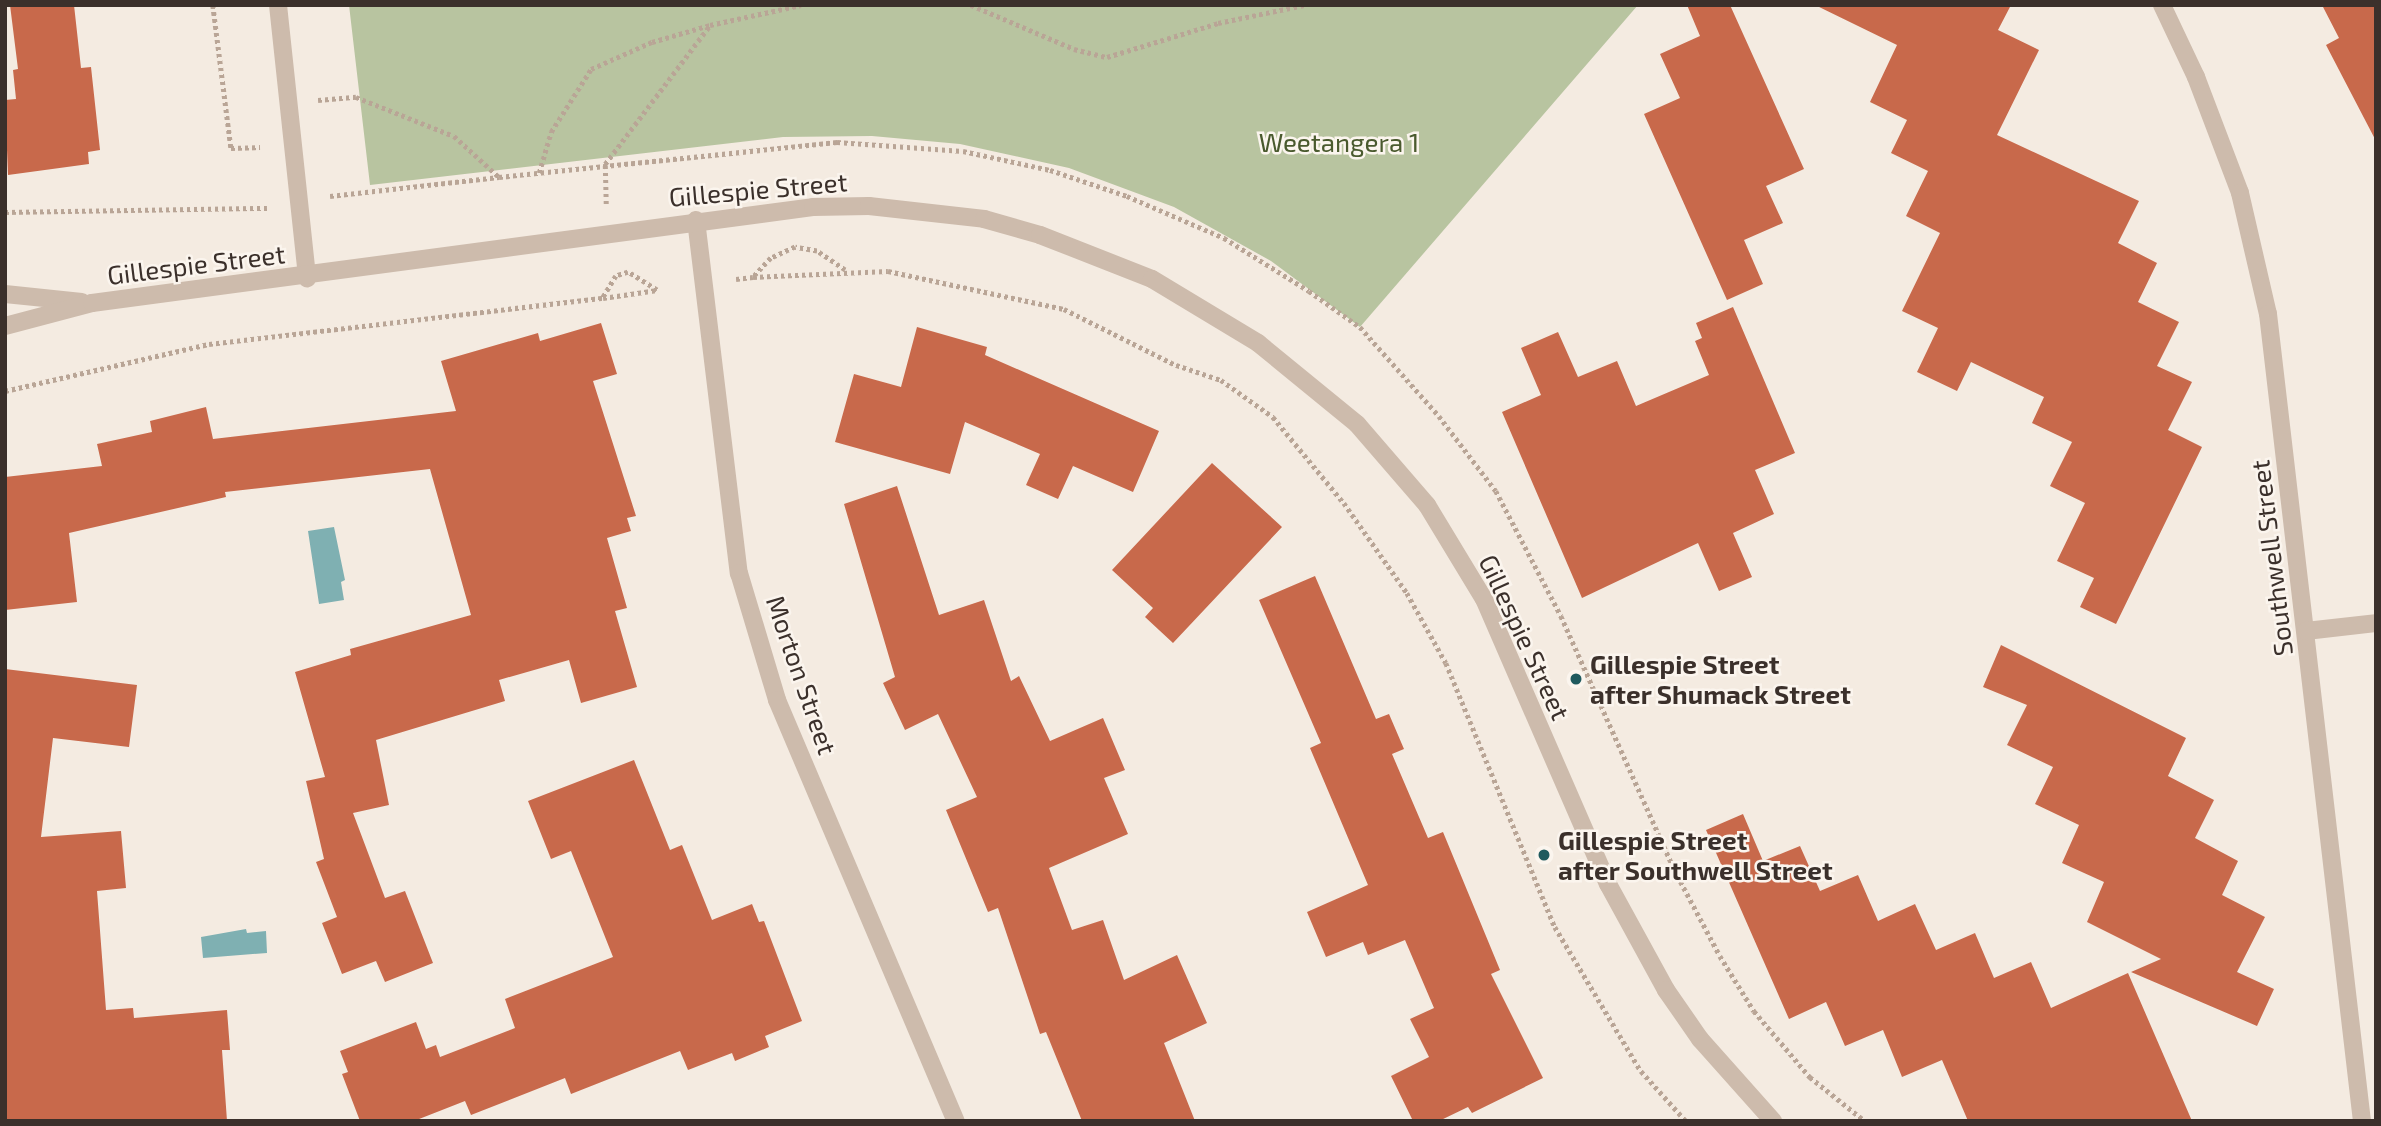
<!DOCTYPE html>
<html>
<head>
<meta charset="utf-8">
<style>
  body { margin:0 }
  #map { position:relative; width:2381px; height:1126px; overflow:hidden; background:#f4ebe1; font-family:"Exo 2",sans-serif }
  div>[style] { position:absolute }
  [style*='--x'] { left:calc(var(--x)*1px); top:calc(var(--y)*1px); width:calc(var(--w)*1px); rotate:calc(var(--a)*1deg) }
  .green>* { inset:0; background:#b8c4a0 }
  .water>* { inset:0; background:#7fb0b2 }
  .building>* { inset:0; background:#c8694b }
  .path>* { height:4.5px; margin-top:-2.25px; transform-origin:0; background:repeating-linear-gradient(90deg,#b9a596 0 3.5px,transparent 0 7px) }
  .street>* { height:18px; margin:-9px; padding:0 9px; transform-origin:9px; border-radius:9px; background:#cdbbac }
  .dots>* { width:19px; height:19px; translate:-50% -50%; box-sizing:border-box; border:4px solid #fbf5ee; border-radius:50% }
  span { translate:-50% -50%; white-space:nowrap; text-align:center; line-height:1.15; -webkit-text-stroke:5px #fbf5ee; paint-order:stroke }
  .park-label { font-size:26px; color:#4a5a2e }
  .street-label { font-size:26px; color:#3b302b }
  .poi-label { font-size:26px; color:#3b302b; font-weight:700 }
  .left { translate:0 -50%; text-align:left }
  .frame { position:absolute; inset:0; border:7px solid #3b302b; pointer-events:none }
</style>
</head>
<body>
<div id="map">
  <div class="green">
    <div style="clip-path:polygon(349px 5px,1638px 5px,1360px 327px,1271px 261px,1174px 207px,1069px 168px,960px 144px,872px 136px,783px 137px,370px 185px)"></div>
  </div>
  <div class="water">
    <div style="clip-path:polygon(334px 527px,345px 580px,341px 582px,344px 600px,319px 604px,308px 531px)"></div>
    <div style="clip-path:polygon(246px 929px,247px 933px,266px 931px,267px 953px,203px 958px,201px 937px)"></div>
  </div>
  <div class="building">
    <div style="clip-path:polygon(10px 5px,74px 5px,81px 68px,91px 67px,100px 150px,88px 152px,89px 164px,8px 175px,5px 100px,16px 99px,13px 70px,18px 69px)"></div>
    <div style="clip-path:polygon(1687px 5px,1730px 5px,1804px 169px,1766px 186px,1783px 223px,1744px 240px,1763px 284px,1727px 300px,1644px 114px,1680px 98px,1660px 54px,1700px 36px)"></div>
    <div style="clip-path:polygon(1815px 5px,2011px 5px,1998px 30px,2039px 50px,1997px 135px,2139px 201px,2118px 243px,2157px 263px,2138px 302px,2179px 322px,2157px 366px,2192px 382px,2168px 430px,2202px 447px,2116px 624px,2080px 607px,2094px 578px,2057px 561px,2085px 503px,2050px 486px,2072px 442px,2032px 423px,2044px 397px,1971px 362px,1957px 391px,1917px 372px,1938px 328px,1902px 311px,1940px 233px,1906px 216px,1928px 171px,1891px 153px,1907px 120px,1870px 102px,1897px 45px)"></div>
    <div style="clip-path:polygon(2322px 5px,2376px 5px,2376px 141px,2326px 45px,2339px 38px)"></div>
    <div style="clip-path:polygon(1733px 307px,1795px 453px,1755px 470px,1774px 514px,1733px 533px,1752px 577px,1719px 591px,1698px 543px,1582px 598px,1502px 412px,1541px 395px,1521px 348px,1558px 332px,1578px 377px,1617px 361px,1636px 406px,1709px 375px,1695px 341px,1702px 338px,1696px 323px)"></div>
    <div style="clip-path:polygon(601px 323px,617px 374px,593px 381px,636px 516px,627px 518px,631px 531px,607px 538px,627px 608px,615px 611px,637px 687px,581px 703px,569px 660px,499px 680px,505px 701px,376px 740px,389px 805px,353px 813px,385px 898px,405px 891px,433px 963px,385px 982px,376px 961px,342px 974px,322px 923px,337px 917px,316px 862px,324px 859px,306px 781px,325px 777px,295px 672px,351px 655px,350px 649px,471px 615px,430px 469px,225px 492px,226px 497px,69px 533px,77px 602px,5px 610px,5px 477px,102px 466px,97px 444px,152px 432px,150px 421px,206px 407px,213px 439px,456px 411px,441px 361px,538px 333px,540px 341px)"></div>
    <div style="clip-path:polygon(917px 327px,987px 347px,985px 355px,1159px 431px,1133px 492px,1073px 466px,1058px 499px,1026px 485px,1040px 454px,965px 422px,950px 474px,835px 442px,854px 374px,901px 387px)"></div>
    <div style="clip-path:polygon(1212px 463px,1282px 527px,1173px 643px,1145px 617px,1153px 608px,1112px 570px)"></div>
    <div style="clip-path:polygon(897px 486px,939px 615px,984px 600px,1011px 681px,1019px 676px,1050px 741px,1103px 718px,1125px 770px,1104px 778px,1128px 834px,1049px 868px,1072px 930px,1103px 920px,1124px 980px,1177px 955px,1207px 1023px,1164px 1043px,1195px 1121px,1082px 1121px,1046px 1032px,1040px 1034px,998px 908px,988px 912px,946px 810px,977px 797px,938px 714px,905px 730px,883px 683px,895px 677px,844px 504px)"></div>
    <div style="clip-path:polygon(1315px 576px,1376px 719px,1389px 714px,1404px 749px,1392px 754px,1428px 838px,1443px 832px,1500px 970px,1491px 974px,1543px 1078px,1472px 1113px,1468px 1107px,1439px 1121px,1413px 1121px,1391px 1076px,1429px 1057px,1410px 1019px,1434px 1008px,1405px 940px,1368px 955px,1363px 942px,1326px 957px,1307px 912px,1368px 885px,1310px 748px,1321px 743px,1259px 600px)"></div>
    <div style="clip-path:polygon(2001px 645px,2186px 738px,2168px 776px,2214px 800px,2195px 838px,2238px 861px,2222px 895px,2265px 917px,2237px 972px,2274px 989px,2257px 1026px,2131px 972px,2161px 959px,2087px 922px,2104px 882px,2062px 863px,2079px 825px,2035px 804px,2053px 767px,2007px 745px,2027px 705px,1983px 687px)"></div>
    <div style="clip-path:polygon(5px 669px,137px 685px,129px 747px,53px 738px,41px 837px,121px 831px,126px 888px,97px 891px,106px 1010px,133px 1008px,134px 1018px,227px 1010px,230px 1050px,222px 1050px,227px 1121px,5px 1121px)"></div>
    <div style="clip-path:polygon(634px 760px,670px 850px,682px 845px,712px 920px,752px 904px,759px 922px,764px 921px,802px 1021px,765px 1036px,769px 1047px,735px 1061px,732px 1053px,688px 1070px,680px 1051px,571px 1094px,565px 1078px,471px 1115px,465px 1101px,414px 1121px,360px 1121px,342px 1074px,348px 1072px,340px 1051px,416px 1022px,426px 1049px,436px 1045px,440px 1057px,515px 1028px,505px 999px,613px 957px,571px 851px,551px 859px,528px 801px)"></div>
    <div style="clip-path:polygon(1743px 814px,1763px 861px,1800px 846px,1820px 891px,1858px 875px,1878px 921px,1915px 904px,1936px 950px,1975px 933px,1994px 978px,2031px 962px,2051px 1008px,2128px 973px,2192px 1121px,1968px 1121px,1942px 1060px,1902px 1077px,1883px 1030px,1845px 1046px,1826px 1002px,1789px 1019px,1706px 830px)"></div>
  </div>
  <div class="path">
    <div style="--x:213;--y:5;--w:144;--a:82.8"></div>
    <div style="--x:231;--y:148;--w:29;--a:-2"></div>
    <div style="--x:971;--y:5;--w:112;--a:23.1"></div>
    <div style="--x:1074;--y:49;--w:34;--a:14"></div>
    <div style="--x:1107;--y:57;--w:116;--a:-17"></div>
    <div style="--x:1218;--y:23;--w:88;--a:-11.8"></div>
    <div style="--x:318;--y:100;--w:38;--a:-5"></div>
    <div style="--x:356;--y:97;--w:105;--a:21.7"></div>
    <div style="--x:454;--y:136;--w:61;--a:42.3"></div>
    <div style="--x:499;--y:177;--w:340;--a:-5.9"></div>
    <div style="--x:837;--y:142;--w:126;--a:4.1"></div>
    <div style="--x:963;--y:151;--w:89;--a:12.3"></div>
    <div style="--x:1050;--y:170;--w:81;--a:18.7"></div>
    <div style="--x:1127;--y:196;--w:106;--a:23.4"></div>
    <div style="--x:1224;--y:238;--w:100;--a:31.9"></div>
    <div style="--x:1309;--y:291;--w:62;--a:35.2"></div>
    <div style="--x:1360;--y:327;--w:119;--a:48.4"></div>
    <div style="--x:1439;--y:416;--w:94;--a:52.8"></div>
    <div style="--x:1496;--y:491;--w:141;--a:62.5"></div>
    <div style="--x:1561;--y:616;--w:277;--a:65.9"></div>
    <div style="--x:1674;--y:869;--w:98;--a:62.1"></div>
    <div style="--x:1720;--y:956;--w:65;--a:58.3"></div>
    <div style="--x:1754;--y:1011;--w:87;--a:49.7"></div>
    <div style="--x:1810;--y:1077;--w:70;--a:38.7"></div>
    <div style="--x:539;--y:173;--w:43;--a:-73.7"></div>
    <div style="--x:551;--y:132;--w:75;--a:-57.6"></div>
    <div style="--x:591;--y:69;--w:67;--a:-23.9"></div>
    <div style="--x:652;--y:42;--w:60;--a:-16.3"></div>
    <div style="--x:330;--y:196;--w:170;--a:-6.4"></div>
    <div style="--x:606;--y:204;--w:40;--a:-91.4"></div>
    <div style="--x:605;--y:164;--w:174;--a:-52.9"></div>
    <div style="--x:710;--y:25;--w:93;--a:-12.4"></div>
    <div style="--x:5;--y:212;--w:262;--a:-0.9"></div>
    <div style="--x:845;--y:270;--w:34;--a:-146"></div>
    <div style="--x:817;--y:251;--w:22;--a:-170"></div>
    <div style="--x:795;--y:247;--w:26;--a:155"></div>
    <div style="--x:771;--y:258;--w:26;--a:133"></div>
    <div style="--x:753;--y:277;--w:135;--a:-2.5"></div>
    <div style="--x:888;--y:271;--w:180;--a:12.2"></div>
    <div style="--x:1064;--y:309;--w:125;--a:26.6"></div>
    <div style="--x:1176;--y:365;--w:47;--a:18.4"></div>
    <div style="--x:1221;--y:380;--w:64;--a:35.4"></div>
    <div style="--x:1273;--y:417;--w:112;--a:50.5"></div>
    <div style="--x:1344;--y:503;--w:110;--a:55"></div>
    <div style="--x:1407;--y:593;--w:80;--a:60.9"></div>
    <div style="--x:1446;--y:663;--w:286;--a:67.6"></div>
    <div style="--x:1555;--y:927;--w:168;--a:59.2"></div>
    <div style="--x:1641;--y:1071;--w:67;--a:48"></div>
    <div style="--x:736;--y:279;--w:17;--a:-7"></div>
    <div style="--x:5;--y:391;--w:209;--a:-13"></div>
    <div style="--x:209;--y:344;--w:397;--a:-6.7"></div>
    <div style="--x:603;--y:298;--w:55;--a:-8.4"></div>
    <div style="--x:657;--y:290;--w:34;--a:-148"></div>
    <div style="--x:628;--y:272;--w:13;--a:162"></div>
    <div style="--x:616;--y:276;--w:26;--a:121"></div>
  </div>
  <div class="street">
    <div style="--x:278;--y:5;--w:275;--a:83.9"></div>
    <div style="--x:2162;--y:5;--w:80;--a:64.7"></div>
    <div style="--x:2196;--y:77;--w:124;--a:69.2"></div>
    <div style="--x:2240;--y:193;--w:124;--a:77"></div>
    <div style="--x:2268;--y:314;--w:812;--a:83.36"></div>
    <div style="--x:696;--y:220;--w:356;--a:83.1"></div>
    <div style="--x:739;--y:573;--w:133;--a:73.3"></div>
    <div style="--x:777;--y:700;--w:457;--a:67"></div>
    <div style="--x:5;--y:294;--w:77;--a:5.9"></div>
    <div style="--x:5;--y:326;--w:90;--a:-14.8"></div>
    <div style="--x:92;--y:303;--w:727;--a:-7.58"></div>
    <div style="--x:813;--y:207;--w:56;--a:-1"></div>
    <div style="--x:869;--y:206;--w:116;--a:6.4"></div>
    <div style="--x:984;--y:219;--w:58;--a:15.9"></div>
    <div style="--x:1040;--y:235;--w:120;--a:21.4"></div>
    <div style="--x:1152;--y:279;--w:124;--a:31.1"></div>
    <div style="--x:1258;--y:343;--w:128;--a:39.3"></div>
    <div style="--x:1357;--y:424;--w:107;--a:49.2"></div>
    <div style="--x:1427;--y:505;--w:110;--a:58.8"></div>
    <div style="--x:1484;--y:599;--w:311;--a:66.5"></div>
    <div style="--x:1608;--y:884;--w:121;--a:61.3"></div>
    <div style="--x:1666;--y:990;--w:60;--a:55.2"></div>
    <div style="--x:1700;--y:1039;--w:110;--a:48.3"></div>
    <div style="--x:2306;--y:631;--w:70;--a:-6.5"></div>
  </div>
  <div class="dots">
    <div style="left:1576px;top:679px;background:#1f5a5e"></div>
    <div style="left:1544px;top:855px;background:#1f5a5e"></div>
  </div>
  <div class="park-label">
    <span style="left:1339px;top:142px">Weetangera 1</span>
  </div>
  <div class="street-label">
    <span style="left:758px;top:189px;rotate:-5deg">Gillespie Street</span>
    <span style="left:196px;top:264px;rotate:-7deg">Gillespie Street</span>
    <span style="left:2271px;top:558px;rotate:-97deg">Southwell Street</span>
    <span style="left:1525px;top:637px;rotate:65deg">Gillespie Street</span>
    <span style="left:802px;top:675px;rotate:71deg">Morton Street</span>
  </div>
  <div class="poi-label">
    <span class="left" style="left:1590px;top:679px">Gillespie Street<br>after Shumack Street</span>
    <span class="left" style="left:1558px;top:855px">Gillespie Street<br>after Southwell Street</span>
  </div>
  <div class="frame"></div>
</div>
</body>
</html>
